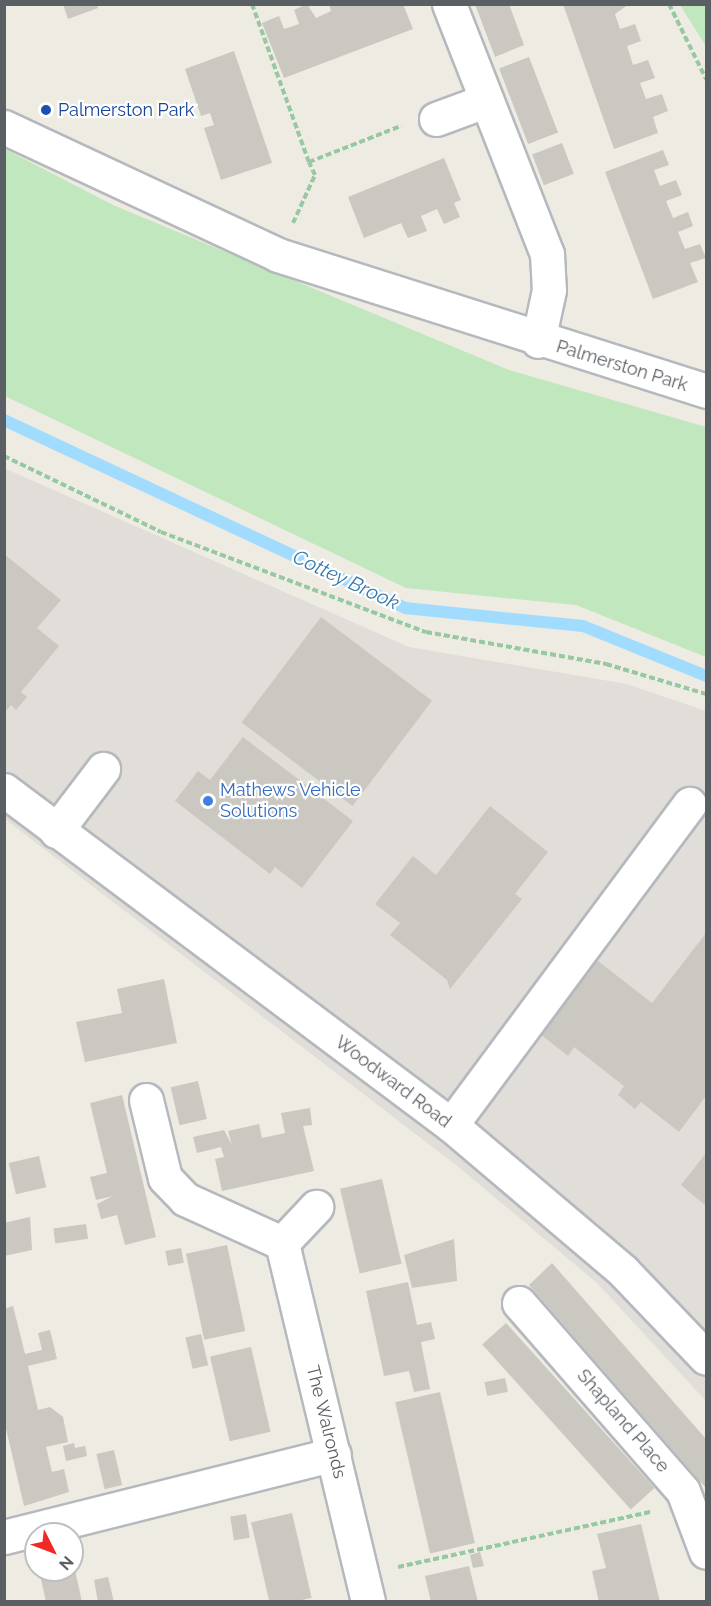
<!DOCTYPE html>
<html>
<head>
<meta charset="utf-8">
<style>
  body { margin:0 }
  #map { position:relative; width:711px; height:1606px; overflow:hidden; background:#eeebe2; font-family:Raleway,sans-serif }
  div>[style] { position:absolute }
  [style*='--x'] { left:calc(var(--x)*1px); top:calc(var(--y)*1px); width:calc(var(--w)*1px); rotate:calc(var(--a)*1deg) }
  .industrial>* { inset:0; background:#e1deda }
  .green>* { inset:0; background:#c0e7bd }
  .stream>* { height:12px; margin:-6px; padding:0 6px; transform-origin:6px; border-radius:6px; background:#a1dcff }
  .building>* { inset:0; background:#cbc7c1; transform-origin:0 0 }
  .path>* { height:4px; margin-top:-2px; transform-origin:0; background:repeating-linear-gradient(90deg,#96c8a1 0 6px,transparent 0 9px) }
  .roads { filter:drop-shadow(2px 0 #b5b9bd) drop-shadow(-2px 0 #b5b9bd) drop-shadow(0 2px #b5b9bd) drop-shadow(0 -2px #b5b9bd) }
  .minor>* { height:33px; margin:-16.5px; padding:0 16.5px; transform-origin:16.5px; border-radius:16.5px; background:#fff }
  .dots>* { width:16px; height:16px; translate:-50% -50%; box-sizing:border-box; border:3px solid #fff; border-radius:50% }
  span { translate:-50% -50%; white-space:nowrap; text-align:center; line-height:1.15; -webkit-text-stroke:4.5px #fff; paint-order:stroke }
  .transit-label { font-size:18px; color:#164399 }
  .left { translate:0 -50%; text-align:left }
  .street-label { font-size:18px; color:#5a5f64 }
  .shop-label { font-size:18px; color:#366cbe }
  .water-label { font-size:20px; color:#3778ad; font-style:italic }
  .frame { position:absolute; inset:0; border:6px solid #5a5f64; pointer-events:none }
  .north { position:absolute; left:24px; top:1522px; width:60px; height:60px; box-sizing:border-box; background:#fff; border:2px solid #bdbfc1; border-radius:50%; rotate:132deg; font-size:16px; font-weight:700; line-height:24px; text-align:center; color:#5a5f64 }
  .north::after { content:''; display:block; margin:auto; width:21px; height:27px; background:#f02826; clip-path:polygon(50% 0,100% 100%,50% 72%,0 100%) }
</style>
</head>
<body>
<div id="map">
  <div class="industrial">
    <div style="clip-path:polygon(4px 468px,409px 647px,627px 684px,706px 711px,706px 1401px,597px 1283px,456px 1165px,5px 819px)"></div>
  </div>
  <div class="green">
    <div style="clip-path:polygon(680px 5px,706px 5px,706px 46px,704px 43px)"></div>
    <div style="clip-path:polygon(5px 149px,113px 205px,509px 370px,706px 427px,706px 657px,576px 605px,406px 588px,5px 396px)"></div>
  </div>
  <div class="stream">
    <div style="--x:4;--y:420;--w:443;--a:25.1"></div>
    <div style="--x:405;--y:608;--w:179;--a:5.8"></div>
    <div style="--x:583;--y:626;--w:133;--a:22.1"></div>
  </div>
  <div class="building">
    <div style="clip-path:polygon(63px 4px,97px 4px,98px 8px,68px 19px)"></div>
    <div style="clip-path:polygon(307px 4px,316px 18px,331px 11px,329px 4px,403px 4px,413px 29px,284px 78px,262px 23px,279px 16px,284px 29px,299px 24px,294px 10px)"></div>
    <div style="clip-path:polygon(475px 4px,509px 4px,524px 45px,495px 57px)"></div>
    <div style="clip-path:polygon(563px 4px,629px 4px,615px 14px,620px 29px,635px 24px,641px 41px,627px 46px,633px 65px,648px 60px,655px 78px,640px 83px,646px 99px,662px 94px,668px 111px,653px 117px,658px 133px,614px 149px)"></div>
    <div style="clip-path:polygon(234px 51px,272px 163px,221px 180px,204px 128px,214px 125px,210px 113px,201px 116px,185px 69px)"></div>
    <div style="left:529px;top:57px;width:81px;height:32px;rotate:69deg"></div>
    <div style="left:562px;top:143px;width:33px;height:32px;rotate:69deg"></div>
    <div style="clip-path:polygon(663px 150px,669px 165px,654px 170px,660px 186px,676px 180px,682px 195px,666px 201px,673px 218px,688px 212px,693px 226px,678px 232px,685px 249px,700px 244px,706px 258px,690px 263px,698px 282px,653px 299px,605px 172px)"></div>
    <div style="clip-path:polygon(444px 158px,461px 200px,454px 203px,460px 217px,444px 224px,437px 209px,421px 216px,427px 231px,408px 238px,401px 223px,364px 238px,348px 197px)"></div>
    <div style="clip-path:polygon(4px 554px,61px 600px,37px 628px,59px 646px,21px 692px,27px 697px,16px 710px,11px 705px,4px 713px)"></div>
    <div style="left:321px;top:617px;width:139px;height:132px;rotate:37deg"></div>
    <div style="clip-path:polygon(243px 737px,353px 821px,302px 888px,275px 867px,270px 874px,175px 801px,198px 771px,210px 780px)"></div>
    <div style="clip-path:polygon(490px 806px,548px 852px,515px 894px,522px 899px,450px 989px,447px 980px,390px 935px,400px 923px,375px 904px,413px 856px,436px 875px)"></div>
    <div style="clip-path:polygon(706px 933px,706px 1096px,679px 1132px,641px 1102px,635px 1109px,618px 1095px,624px 1086px,574px 1047px,568px 1056px,535px 1030px,593px 957px,652px 1003px)"></div>
    <div style="clip-path:polygon(164px 979px,177px 1043px,85px 1062px,76px 1022px,122px 1013px,117px 989px)"></div>
    <div style="left:198px;top:1081px;width:39px;height:28px;rotate:77deg"></div>
    <div style="clip-path:polygon(122px 1095px,156px 1237px,125px 1245px,117px 1215px,101px 1219px,97px 1204px,113px 1196px,96px 1200px,90px 1177px,107px 1173px,90px 1103px)"></div>
    <div style="clip-path:polygon(310px 1108px,312px 1125px,303px 1126px,314px 1171px,222px 1191px,215px 1159px,224px 1157px,221px 1147px,197px 1153px,193px 1137px,224px 1130px,232px 1145px,228px 1131px,259px 1124px,262px 1138px,285px 1133px,281px 1113px)"></div>
    <div style="clip-path:polygon(706px 1153px,706px 1206px,681px 1185px)"></div>
    <div style="left:39px;top:1156px;width:32px;height:31px;rotate:77deg"></div>
    <div style="left:382px;top:1179px;width:87px;height:43px;rotate:77deg"></div>
    <div style="clip-path:polygon(30px 1217px,32px 1250px,4px 1256px,4px 1223px)"></div>
    <div style="left:86px;top:1224px;width:15px;height:33px;rotate:82deg"></div>
    <div style="clip-path:polygon(454px 1239px,457px 1281px,412px 1288px,404px 1255px)"></div>
    <div style="left:227px;top:1245px;width:88px;height:42px;rotate:78deg"></div>
    <div style="left:181px;top:1248px;width:15px;height:16px;rotate:79deg"></div>
    <div style="clip-path:polygon(552px 1263px,706px 1439px,706px 1488px,529px 1285px)"></div>
    <div style="clip-path:polygon(408px 1282px,417px 1325px,431px 1322px,435px 1339px,421px 1342px,430px 1389px,414px 1392px,409px 1371px,384px 1376px,366px 1291px)"></div>
    <div style="clip-path:polygon(13px 1306px,25px 1354px,42px 1350px,38px 1333px,50px 1330px,57px 1359px,28px 1366px,38px 1410px,50px 1407px,63px 1417px,68px 1442px,46px 1447px,52px 1472px,64px 1469px,69px 1492px,24px 1506px,4px 1420px,4px 1309px)"></div>
    <div style="left:506px;top:1323px;width:222px;height:32px;rotate:48deg"></div>
    <div style="left:201px;top:1334px;width:32px;height:16px;rotate:77deg"></div>
    <div style="left:251px;top:1347px;width:87px;height:42px;rotate:77deg"></div>
    <div style="left:505px;top:1378px;width:14px;height:21px;rotate:78deg"></div>
    <div style="left:440px;top:1392px;width:155px;height:46px;rotate:77deg"></div>
    <div style="clip-path:polygon(74px 1443px,75px 1448px,85px 1446px,87px 1456px,66px 1461px,63px 1446px)"></div>
    <div style="left:114px;top:1450px;width:36px;height:18px;rotate:77deg"></div>
    <div style="left:292px;top:1513px;width:87px;height:42px;rotate:77deg"></div>
    <div style="left:246px;top:1514px;width:24px;height:16px;rotate:81deg"></div>
    <div style="clip-path:polygon(641px 1524px,660px 1602px,599px 1602px,592px 1571px,606px 1568px,597px 1534px)"></div>
    <div style="clip-path:polygon(480px 1552px,484px 1566px,473px 1568px,470px 1555px)"></div>
    <div style="clip-path:polygon(73px 1561px,82px 1602px,46px 1602px,39px 1570px,72px 1570px)"></div>
    <div style="clip-path:polygon(469px 1566px,478px 1602px,431px 1602px,425px 1576px)"></div>
    <div style="clip-path:polygon(108px 1577px,114px 1602px,98px 1602px,94px 1580px)"></div>
  </div>
  <div class="path">
    <div style="--x:252;--y:4;--w:168;--a:70.2"></div>
    <div style="--x:669;--y:4;--w:84;--a:63.7"></div>
    <div style="--x:293;--y:223;--w:53;--a:-65.4"></div>
    <div style="--x:315;--y:175;--w:14;--a:-115"></div>
    <div style="--x:309;--y:162;--w:99;--a:-21.4"></div>
    <div style="--x:4;--y:456;--w:174;--a:25.8"></div>
    <div style="--x:161;--y:532;--w:283;--a:20.7"></div>
    <div style="--x:426;--y:632;--w:183;--a:10.1"></div>
    <div style="--x:606;--y:664;--w:104;--a:16.7"></div>
    <div style="--x:398;--y:1567;--w:259;--a:-12.3"></div>
  </div>
  <div class="roads">
    <div class="minor">
      <div style="--x:449;--y:4;--w:269;--a:68.6"></div>
      <div style="--x:547;--y:254;--w:36;--a:87"></div>
      <div style="--x:549;--y:290;--w:52;--a:102.2"></div>
      <div style="--x:436;--y:119;--w:52;--a:-20.2"></div>
      <div style="--x:4;--y:127;--w:302;--a:25"></div>
      <div style="--x:278;--y:255;--w:449;--a:17.6"></div>
      <div style="--x:4;--y:790;--w:559;--a:36.85"></div>
      <div style="--x:451;--y:1125;--w:226;--a:40.3"></div>
      <div style="--x:623;--y:1271;--w:120;--a:46.3"></div>
      <div style="--x:56;--y:831;--w:78;--a:-52.8"></div>
      <div style="--x:146;--y:1100;--w:80;--a:76.3"></div>
      <div style="--x:165;--y:1178;--w:29;--a:46"></div>
      <div style="--x:185;--y:1199;--w:107;--a:24.4"></div>
      <div style="--x:282;--y:1243;--w:369;--a:76.5"></div>
      <div style="--x:451;--y:1125;--w:400;--a:-53.4"></div>
      <div style="--x:282;--y:1243;--w:50;--a:-46.6"></div>
      <div style="--x:519;--y:1303;--w:249;--a:48.9"></div>
      <div style="--x:683;--y:1491;--w:65;--a:69.3"></div>
      <div style="--x:4;--y:1537;--w:340;--a:-14.1"></div>
    </div>
  </div>
  <div class="dots">
    <div style="left:46px;top:110px;background:#1a4fb4"></div>
    <div style="left:208px;top:801px;background:#3f7fe0"></div>
  </div>
  <div class="transit-label">
    <span class="left" style="left:58px;top:110px">Palmerston Park</span>
  </div>
  <div class="street-label">
    <span style="left:622px;top:366px;rotate:17deg">Palmerston Park</span>
    <span style="left:393px;top:1082px;rotate:37deg">Woodward Road</span>
    <span style="left:623px;top:1421px;rotate:49deg">Shapland Place</span>
    <span style="left:326px;top:1422px;rotate:76deg">The Walronds</span>
  </div>
  <div class="shop-label">
    <span class="left" style="left:220px;top:801px">Mathews Vehicle<br>Solutions</span>
  </div>
  <div class="water-label">
    <span style="left:346px;top:580px;rotate:25deg">Cottey Brook</span>
  </div>
  <div class="frame"></div>
  <div class="north">N</div>
</div>
</body>
</html>
